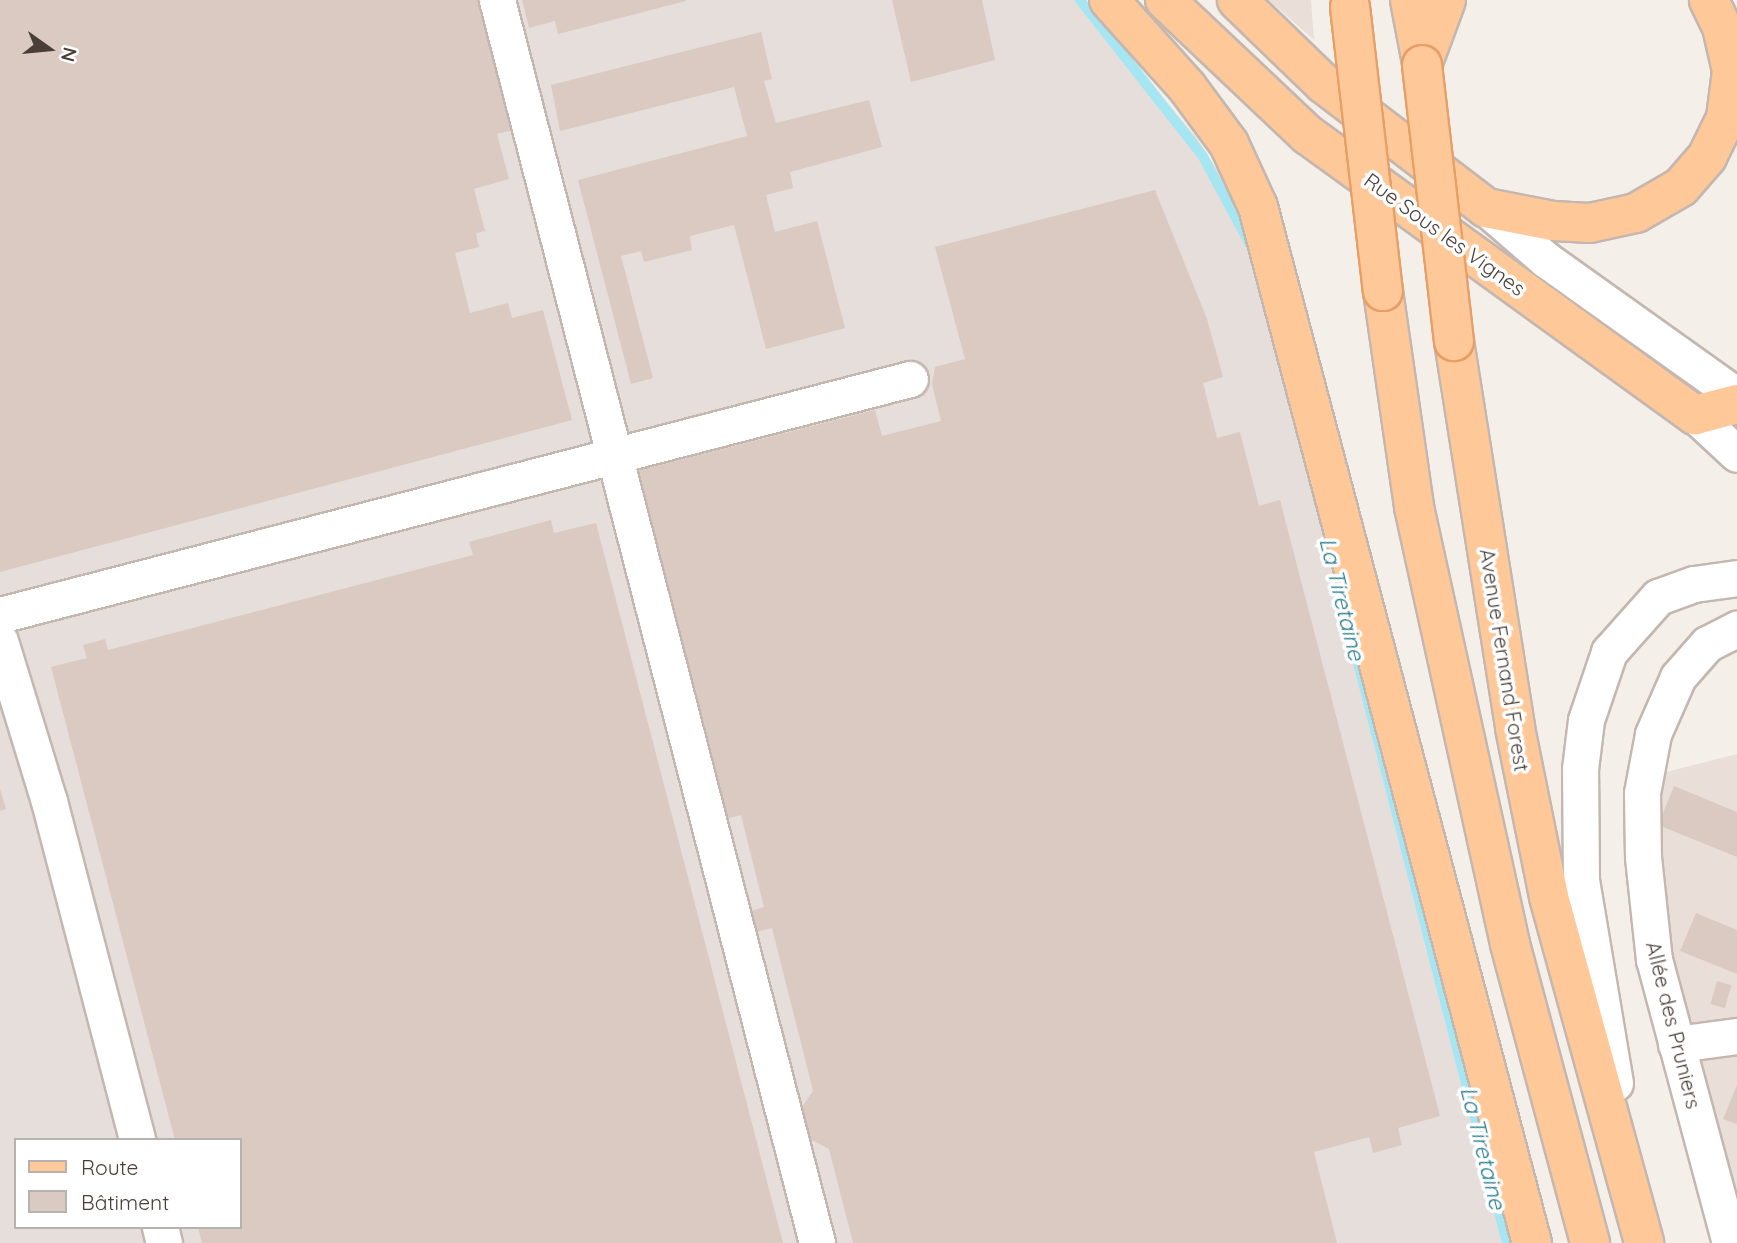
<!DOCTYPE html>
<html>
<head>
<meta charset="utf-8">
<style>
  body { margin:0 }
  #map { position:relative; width:1737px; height:1243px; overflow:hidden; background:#f5efea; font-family:Quicksand,sans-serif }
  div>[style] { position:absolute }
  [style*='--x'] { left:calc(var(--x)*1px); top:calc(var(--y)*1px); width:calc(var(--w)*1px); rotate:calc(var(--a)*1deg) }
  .residential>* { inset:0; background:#e9dfd8 }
  .industrial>* { inset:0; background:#e5dedb }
  .stream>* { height:10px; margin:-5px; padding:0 5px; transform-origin:5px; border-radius:5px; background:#a6e6f2 }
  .building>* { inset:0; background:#dacac2; transform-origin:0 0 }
  .roads { filter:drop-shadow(2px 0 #c4b7af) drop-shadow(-2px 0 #c4b7af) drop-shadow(0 2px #c4b7af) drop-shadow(0 -2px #c4b7af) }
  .minor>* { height:35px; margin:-17.5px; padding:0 17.5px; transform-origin:17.5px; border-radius:17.5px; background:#fff }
  .major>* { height:38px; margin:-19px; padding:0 19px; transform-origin:19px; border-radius:19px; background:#ffc899 }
  .bridges { filter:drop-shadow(2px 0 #e69f67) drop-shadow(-2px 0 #e69f67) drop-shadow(0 2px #e69f67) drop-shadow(0 -2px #e69f67) }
  .major-bridge>* { height:38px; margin:-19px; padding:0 19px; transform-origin:19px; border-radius:19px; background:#ffc899 }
  span { translate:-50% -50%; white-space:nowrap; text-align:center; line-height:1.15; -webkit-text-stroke:7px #fff; paint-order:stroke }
  .street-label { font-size:21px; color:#493e38 }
  .water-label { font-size:23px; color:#277d8e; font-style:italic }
  .legend { position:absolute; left:14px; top:1138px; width:228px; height:91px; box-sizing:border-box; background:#fff; border:2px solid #b6b2af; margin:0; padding:9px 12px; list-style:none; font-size:21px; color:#493e38 }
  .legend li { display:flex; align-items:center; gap:14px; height:35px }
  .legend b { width:35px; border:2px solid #b6b2af }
  .north { position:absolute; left:14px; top:14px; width:70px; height:70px; -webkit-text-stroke:5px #fff; paint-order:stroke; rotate:105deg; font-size:19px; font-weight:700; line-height:28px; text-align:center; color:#493e38 }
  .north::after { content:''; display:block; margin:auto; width:24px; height:32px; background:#493e38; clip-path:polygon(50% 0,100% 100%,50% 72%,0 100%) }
</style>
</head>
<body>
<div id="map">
  <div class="residential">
    <div style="clip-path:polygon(1269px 0,1311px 0,1314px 40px)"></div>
    <div style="clip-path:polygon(1737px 754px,1737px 1243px,1649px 846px,1658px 774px)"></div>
  </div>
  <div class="industrial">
    <div style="clip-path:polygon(evenodd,0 0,1079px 0,1196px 137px,1227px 185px,1250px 233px,1519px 1243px,0 1243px,0 0,16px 1140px,240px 1140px,240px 1227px,16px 1227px,16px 1140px)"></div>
  </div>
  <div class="stream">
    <div style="--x:1080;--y:0;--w:197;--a:51.8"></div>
    <div style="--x:1202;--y:155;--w:103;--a:61.7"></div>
    <div style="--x:1354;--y:647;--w:615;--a:75.6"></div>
  </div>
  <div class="building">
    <div style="clip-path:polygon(0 0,483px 0,517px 129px,497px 134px,509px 179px,474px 189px,485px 231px,476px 233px,479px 247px,455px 253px,470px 313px,508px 303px,512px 318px,543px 310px,572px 420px,0 572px)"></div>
    <div style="clip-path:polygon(522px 0,686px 0,686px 1px,558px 34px,555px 21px,529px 28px)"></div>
    <div style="clip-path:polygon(892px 0,982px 0,995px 60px,911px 82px)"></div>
    <div style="clip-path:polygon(761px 32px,772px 79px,764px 81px,776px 123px,869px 100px,882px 147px,790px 172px,793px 188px,766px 195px,775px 232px,817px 221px,845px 328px,766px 349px,734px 225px,690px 236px,692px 250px,644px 262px,641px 251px,621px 256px,653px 378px,631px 384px,578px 180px,747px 136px,734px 87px,560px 131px,551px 85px)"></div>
    <div style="clip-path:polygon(1155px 190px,1207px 319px,1223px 377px,1203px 383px,1217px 438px,1240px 432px,1259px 506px,1280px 500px,1440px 1116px,1398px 1128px,1402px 1145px,1373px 1153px,1369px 1137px,1314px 1152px,1337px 1243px,853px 1243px,829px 1149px,810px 1139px,802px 1107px,813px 1091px,772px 928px,756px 932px,751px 911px,764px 907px,741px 815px,726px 819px,637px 471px,875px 410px,882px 436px,941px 421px,932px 384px,935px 367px,965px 359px,935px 247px)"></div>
    <div style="clip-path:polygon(551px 520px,554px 533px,596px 523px,783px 1243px,202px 1243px,198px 1227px,240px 1227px,240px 1140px,175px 1140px,51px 667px,87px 658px,83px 645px,105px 639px,108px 650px,473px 555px,469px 542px)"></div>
    <div style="clip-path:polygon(1674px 786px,1737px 812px,1737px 857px,1658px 825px)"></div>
    <div style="clip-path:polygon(0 789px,6px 809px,0 811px)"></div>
    <div style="clip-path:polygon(1696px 913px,1737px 930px,1737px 974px,1680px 951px)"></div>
    <div style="left:1717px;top:981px;width:15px;height:24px;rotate:16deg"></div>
    <div style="clip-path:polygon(1737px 1085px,1737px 1124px,1723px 1119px)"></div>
  </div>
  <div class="roads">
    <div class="minor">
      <div style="--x:497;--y:0;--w:1284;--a:75.56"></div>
      <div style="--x:1486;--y:208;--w:78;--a:40.8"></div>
      <div style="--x:1545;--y:259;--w:236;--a:35.5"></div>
      <div style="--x:1695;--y:415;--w:57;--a:42.9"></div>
      <div style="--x:0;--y:615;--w:940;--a:-14.54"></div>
      <div style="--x:0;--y:641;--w:167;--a:73"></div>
      <div style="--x:49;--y:801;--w:350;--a:75.4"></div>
      <div style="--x:1676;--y:1044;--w:62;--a:-7.5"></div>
      <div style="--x:1615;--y:1083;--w:207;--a:-99.5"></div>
      <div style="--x:1581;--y:879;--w:110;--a:-90.5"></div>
      <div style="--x:1580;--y:769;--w:49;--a:-83"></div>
      <div style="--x:1586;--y:720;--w:72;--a:-71.3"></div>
      <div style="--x:1609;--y:652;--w:74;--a:-48.3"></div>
      <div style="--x:1658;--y:597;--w:38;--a:-20"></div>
      <div style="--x:1694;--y:584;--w:43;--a:-7.9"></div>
      <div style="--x:160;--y:1227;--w:16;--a:76"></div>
      <div style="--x:1730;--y:1243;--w:293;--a:-105"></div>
      <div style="--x:1654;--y:960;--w:104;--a:-96.1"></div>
      <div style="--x:1643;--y:857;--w:64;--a:-90.9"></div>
      <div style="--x:1642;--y:793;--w:60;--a:-79.4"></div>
      <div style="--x:1653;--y:734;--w:62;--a:-66.3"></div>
      <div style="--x:1678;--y:677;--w:44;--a:-48.7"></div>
      <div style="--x:1707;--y:644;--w:34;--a:-27"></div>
    </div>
    <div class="major">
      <div style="--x:1109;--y:0;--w:117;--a:48.1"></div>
      <div style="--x:1187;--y:87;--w:71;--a:53.6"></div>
      <div style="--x:1229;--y:144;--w:69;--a:65.3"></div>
      <div style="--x:1258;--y:207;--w:1072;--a:75.19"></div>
      <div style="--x:1165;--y:0;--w:197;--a:43.4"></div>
      <div style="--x:1308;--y:135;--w:478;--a:35.9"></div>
      <div style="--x:1695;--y:415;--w:43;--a:-14.7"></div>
      <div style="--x:1237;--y:0;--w:121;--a:44"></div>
      <div style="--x:1324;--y:84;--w:204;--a:37.4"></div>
      <div style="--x:1486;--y:208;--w:68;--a:11"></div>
      <div style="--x:1553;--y:221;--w:37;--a:3"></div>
      <div style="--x:1590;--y:223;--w:47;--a:-12.3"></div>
      <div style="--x:1636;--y:213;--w:52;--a:-30"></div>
      <div style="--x:1681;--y:187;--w:40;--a:-49"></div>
      <div style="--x:1707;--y:157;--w:43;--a:-64"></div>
      <div style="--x:1726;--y:118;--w:47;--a:-82.7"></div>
      <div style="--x:1732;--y:71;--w:45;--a:-102.8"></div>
      <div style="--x:1722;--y:27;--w:30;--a:-116"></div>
      <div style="--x:1410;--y:0;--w:64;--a:79.2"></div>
      <div style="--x:1422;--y:65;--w:69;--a:-69.7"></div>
      <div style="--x:1383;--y:291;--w:218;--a:81.8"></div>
      <div style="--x:1414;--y:507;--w:447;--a:77.6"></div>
      <div style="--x:1510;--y:944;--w:310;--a:75"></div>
      <div style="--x:1454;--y:341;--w:392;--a:81"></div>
      <div style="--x:1515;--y:728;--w:172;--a:78.6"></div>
      <div style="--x:1549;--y:897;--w:359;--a:74.6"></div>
    </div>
  </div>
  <div class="bridges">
    <div class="major-bridge">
      <div style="--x:1350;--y:7;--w:286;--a:83.4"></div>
      <div style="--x:1422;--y:65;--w:278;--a:83.4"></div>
    </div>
  </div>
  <div class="street-label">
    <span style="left:1445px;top:234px;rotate:36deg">Rue Sous les Vignes</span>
    <span style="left:1505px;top:660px;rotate:81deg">Avenue Fernand Forest</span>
    <span style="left:1674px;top:1025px;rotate:76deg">Allée des Pruniers</span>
  </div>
  <div class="water-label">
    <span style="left:1342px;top:599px;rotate:76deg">La Tiretaine</span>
    <span style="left:1483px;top:1148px;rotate:76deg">La Tiretaine</span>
  </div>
  <ul class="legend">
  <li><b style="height:9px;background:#ffc899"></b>Route</li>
  <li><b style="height:19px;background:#dacac2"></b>Bâtiment</li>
  </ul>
  <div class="north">N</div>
</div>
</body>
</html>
